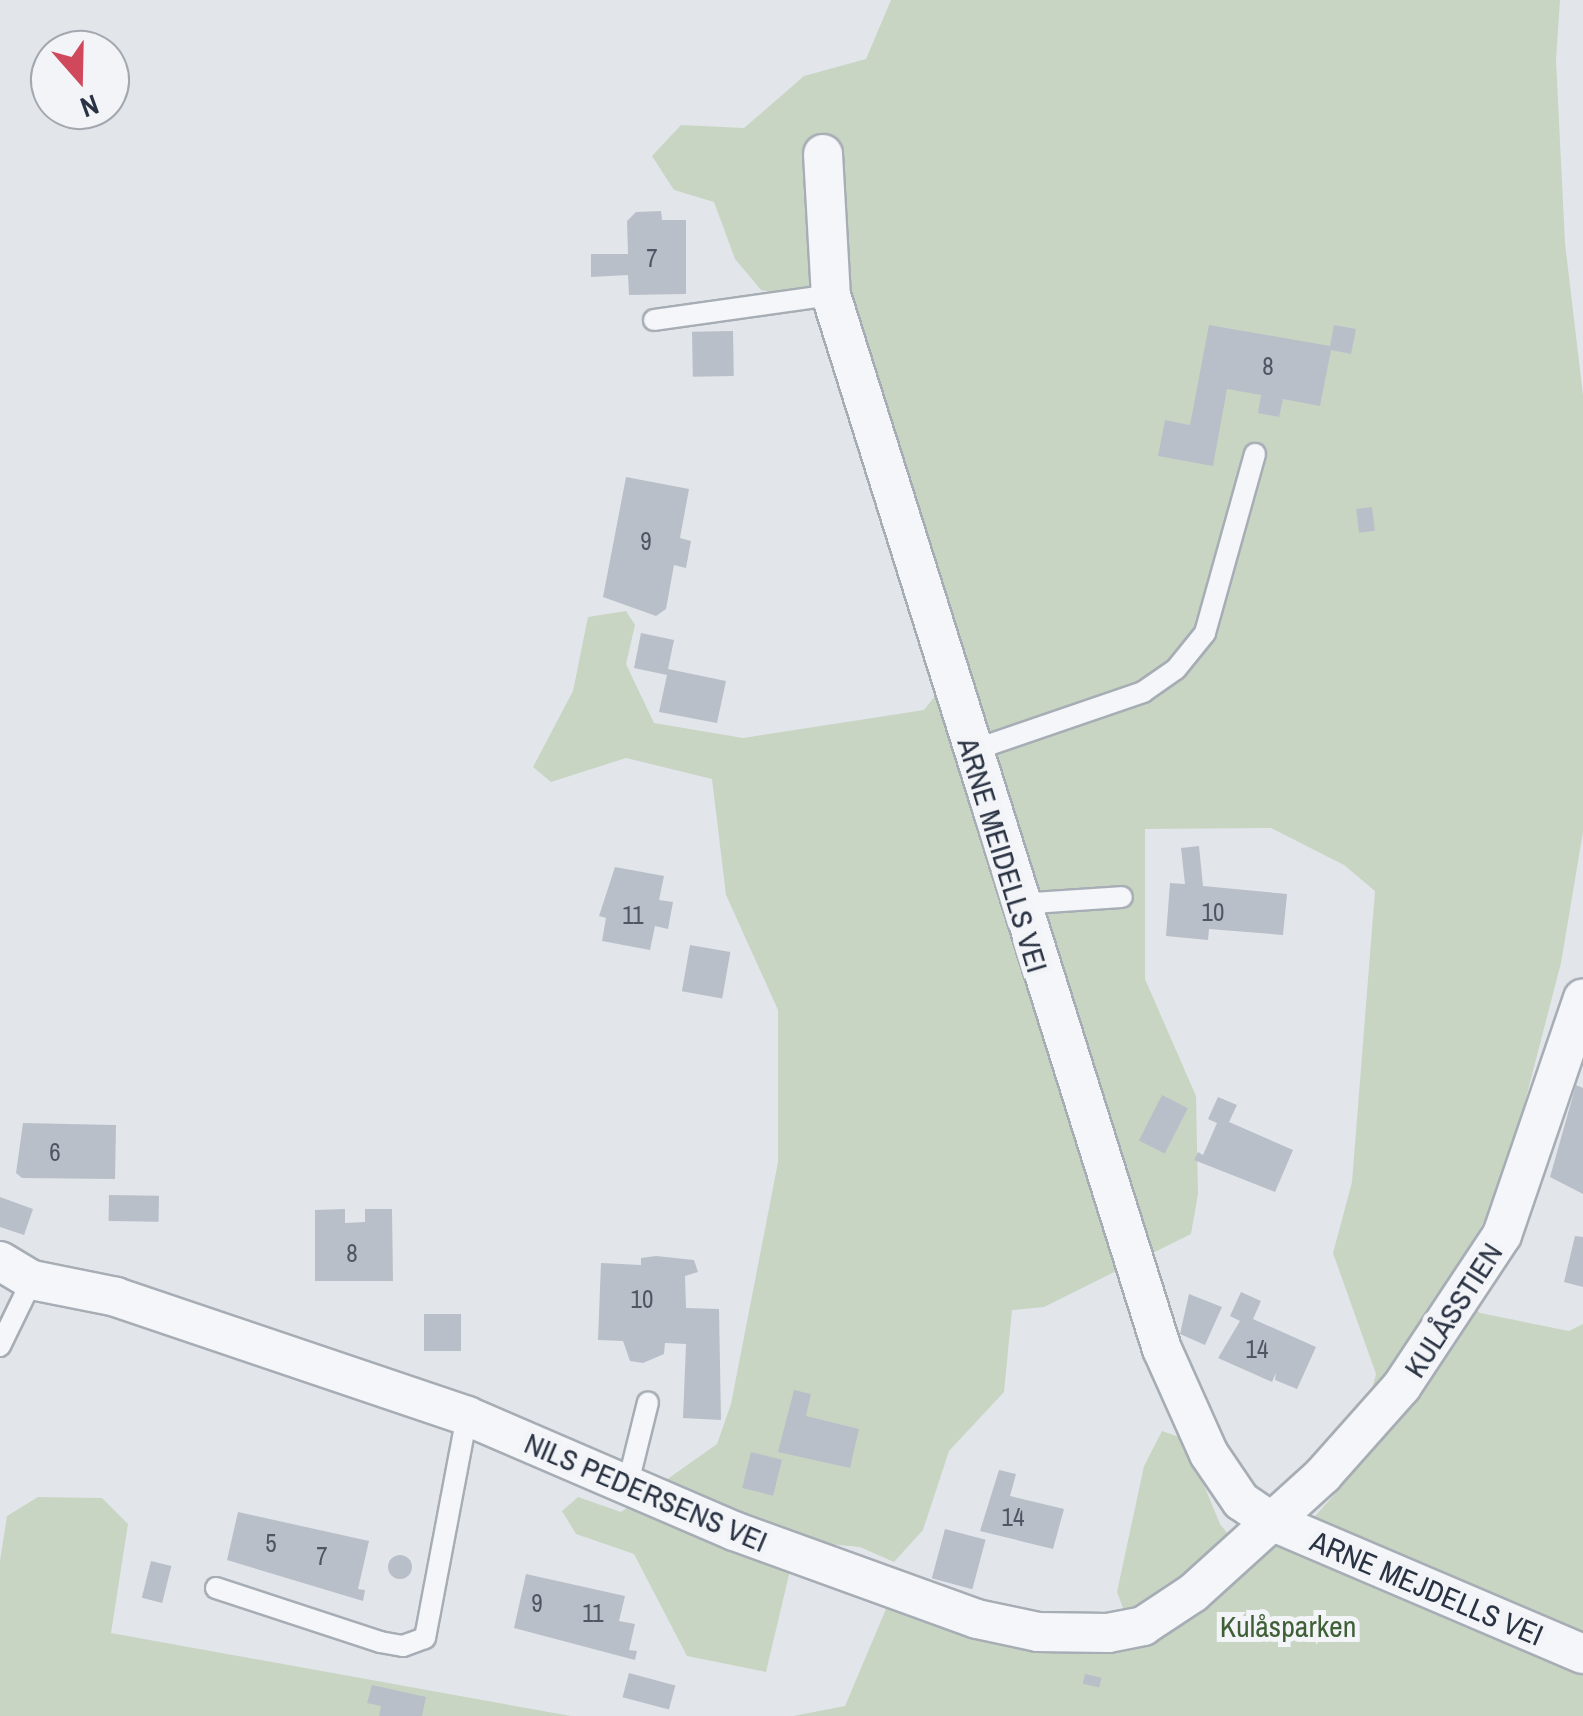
<!DOCTYPE html>
<html>
<head>
<meta charset="utf-8">
<style>
  body { margin:0 }
  #map { position:relative; width:1583px; height:1716px; overflow:hidden; background:#e2e6eb; font-family:"Archivo Narrow",sans-serif }
  div>[style] { position:absolute }
  [style*='--x'] { left:calc(var(--x)*1px); top:calc(var(--y)*1px); width:calc(var(--w)*1px); rotate:calc(var(--a)*1deg) }
  .green>* { inset:0; background:#c8d5c3 }
  .building>* { inset:0; background:#b9bfc8; transform-origin:0 0 }
  .round { border-radius:50% }
  .roads { filter:drop-shadow(2px 0 #a7adb5) drop-shadow(-2px 0 #a7adb5) drop-shadow(0 2px #a7adb5) drop-shadow(0 -2px #a7adb5) }
  .lane>* { height:20px; margin:-10px; padding:0 10px; transform-origin:10px; border-radius:10px; background:#f5f6f9 }
  .street>* { height:38px; margin:-19px; padding:0 19px; transform-origin:19px; border-radius:19px; background:#f5f6f9 }
  span { translate:-50% -50%; white-space:nowrap; text-align:center; line-height:1.15; -webkit-text-stroke:10px #f2f4f8; paint-order:stroke }
  .number-label { font-size:25px; color:#4e5664 }
  .number-label span { -webkit-text-stroke-width:0 }
  .street-label { font-size:30px; color:#2a3343 }
  .park-label { font-size:30px; color:#3f5f37 }
  .north { position:absolute; left:30px; top:30px; width:100px; height:100px; box-sizing:border-box; background:#f2f4f8; border:2px solid #a2a7b0; border-radius:50%; rotate:160deg; font-size:28px; font-weight:700; line-height:40px; text-align:center; color:#2a3343 }
  .north::after { content:''; display:block; margin:auto; width:35px; height:45px; background:#cf485c; clip-path:polygon(50% 0,100% 100%,50% 72%,0 100%) }
</style>
</head>
<body>
<div id="map">
  <div class="green">
    <div style="clip-path:polygon(891px 0,1560px 0,1556px 60px,1565px 243px,1583px 395px,1583px 832px,1561px 963px,1501px 1194px,1446px 1284px,1480px 1313px,1569px 1331px,1583px 1324px,1583px 1716px,793px 1716px,845px 1706px,894px 1590px,1130px 1627px,1117px 1592px,1144px 1466px,1162px 1431px,1185px 1439px,1220px 1524px,1240px 1549px,1300px 1533px,1349px 1478px,1376px 1374px,1333px 1253px,1352px 1182px,1375px 891px,1344px 865px,1271px 828px,1145px 829px,1145px 979px,1196px 1096px,1198px 1194px,1191px 1234px,1044px 1307px,1012px 1310px,1004px 1392px,949px 1451px,923px 1530px,894px 1562px,860px 1547px,797px 1541px,766px 1672px,687px 1656px,634px 1554px,576px 1534px,562px 1511px,578px 1497px,621px 1512px,717px 1444px,731px 1404px,778px 1162px,778px 1010px,726px 895px,712px 779px,626px 758px,551px 782px,533px 767px,573px 691px,588px 617px,626px 611px,635px 625px,626px 664px,654px 723px,743px 738px,924px 710px,965px 658px,852px 306px,761px 290px,735px 259px,714px 202px,674px 190px,652px 156px,681px 125px,744px 128px,804px 76px,866px 59px)"></div>
    <div style="clip-path:polygon(38px 1497px,102px 1498px,128px 1524px,111px 1633px,571px 1716px,0 1716px,0 1561px,7px 1516px)"></div>
  </div>
  <div class="building">
    <div style="clip-path:polygon(661px 211px,662px 220px,686px 220px,686px 294px,629px 295px,628px 275px,591px 277px,591px 254px,628px 254px,627px 221px,636px 212px)"></div>
    <div style="clip-path:polygon(1209px 325px,1330px 346px,1334px 325px,1356px 329px,1351px 354px,1331px 350px,1320px 406px,1283px 399px,1279px 417px,1258px 413px,1261px 395px,1227px 389px,1213px 466px,1158px 456px,1165px 420px,1190px 425px)"></div>
    <div style="left:733px;top:331px;width:45px;height:41px;rotate:89deg"></div>
    <div style="clip-path:polygon(626px 477px,689px 489px,680px 538px,691px 541px,686px 568px,674px 565px,666px 609px,656px 616px,603px 597px)"></div>
    <div style="left:1372px;top:507px;width:24px;height:16px;rotate:83deg"></div>
    <div style="clip-path:polygon(641px 633px,674px 640px,668px 669px,726px 681px,717px 723px,659px 712px,667px 675px,634px 668px)"></div>
    <div style="clip-path:polygon(1199px 846px,1203px 886px,1287px 894px,1283px 935px,1209px 929px,1208px 940px,1166px 936px,1170px 883px,1185px 884px,1181px 848px)"></div>
    <div style="clip-path:polygon(615px 867px,664px 876px,659px 900px,673px 902px,668px 929px,655px 926px,650px 950px,602px 941px,606px 918px,599px 916px)"></div>
    <div style="left:690px;top:945px;width:41px;height:47px;rotate:10deg"></div>
    <div style="clip-path:polygon(1576px 1085px,1583px 1088px,1583px 1194px,1550px 1177px)"></div>
    <div style="left:1162px;top:1095px;width:29px;height:51px;rotate:27deg"></div>
    <div style="clip-path:polygon(1218px 1097px,1237px 1105px,1229px 1122px,1293px 1150px,1275px 1192px,1194px 1160px,1198px 1152px,1203px 1155px,1217px 1123px,1208px 1119px)"></div>
    <div style="clip-path:polygon(23px 1123px,116px 1125px,115px 1179px,22px 1178px,16px 1173px)"></div>
    <div style="left:109px;top:1195px;width:50px;height:26px;rotate:1deg"></div>
    <div style="clip-path:polygon(0 1197px,33px 1209px,24px 1235px,0 1227px)"></div>
    <div style="clip-path:polygon(345px 1209px,345px 1223px,365px 1222px,365px 1209px,392px 1209px,393px 1281px,315px 1281px,315px 1210px)"></div>
    <div style="clip-path:polygon(1575px 1236px,1583px 1237px,1583px 1287px,1564px 1282px)"></div>
    <div style="clip-path:polygon(656px 1256px,694px 1260px,698px 1272px,685px 1276px,686px 1308px,719px 1309px,721px 1420px,683px 1418px,686px 1344px,665px 1343px,664px 1354px,643px 1363px,630px 1361px,623px 1341px,598px 1340px,601px 1263px,641px 1265px,641px 1258px)"></div>
    <div style="clip-path:polygon(1241px 1292px,1261px 1301px,1253px 1319px,1316px 1347px,1297px 1389px,1275px 1380px,1276px 1373px,1272px 1382px,1218px 1358px,1240px 1321px,1230px 1316px)"></div>
    <div style="clip-path:polygon(1189px 1294px,1222px 1307px,1205px 1345px,1180px 1334px)"></div>
    <div style="left:424px;top:1314px;width:37px;height:37px"></div>
    <div style="clip-path:polygon(794px 1390px,811px 1394px,806px 1416px,859px 1429px,850px 1468px,778px 1452px)"></div>
    <div style="left:751px;top:1452px;width:32px;height:37px;rotate:14deg"></div>
    <div style="clip-path:polygon(999px 1470px,1016px 1474px,1010px 1496px,1064px 1509px,1053px 1549px,980px 1531px)"></div>
    <div style="clip-path:polygon(238px 1512px,369px 1541px,358px 1589px,365px 1590px,363px 1601px,227px 1560px)"></div>
    <div style="left:945px;top:1529px;width:42px;height:51px;rotate:15deg"></div>
    <div class="round" style="left:388px;top:1555px;width:24px;height:24px"></div>
    <div style="left:151px;top:1561px;width:21px;height:38px;rotate:14deg"></div>
    <div style="clip-path:polygon(526px 1574px,625px 1596px,619px 1621px,635px 1624px,629px 1650px,637px 1651px,635px 1660px,514px 1628px)"></div>
    <div style="left:629px;top:1673px;width:48px;height:25px;rotate:15deg"></div>
    <div style="left:1085px;top:1674px;width:17px;height:10px;rotate:13deg"></div>
    <div style="clip-path:polygon(372px 1685px,426px 1697px,422px 1716px,379px 1716px,381px 1706px,367px 1703px)"></div>
  </div>
  <div class="roads">
    <div class="lane">
      <div style="--x:654;--y:320;--w:179;--a:-8"></div>
      <div style="--x:971;--y:751;--w:182;--a:-18.9"></div>
      <div style="--x:1143;--y:692;--w:40;--a:-34.9"></div>
      <div style="--x:1176;--y:669;--w:46;--a:-51.1"></div>
      <div style="--x:1205;--y:633;--w:186;--a:-74.4"></div>
      <div style="--x:1017;--y:904;--w:105;--a:-3.8"></div>
      <div style="--x:0;--y:1346;--w:73;--a:-64.1"></div>
      <div style="--x:628;--y:1483;--w:83;--a:-76.1"></div>
      <div style="--x:216;--y:1588;--w:173;--a:18.2"></div>
      <div style="--x:380;--y:1642;--w:23;--a:10"></div>
      <div style="--x:403;--y:1646;--w:23;--a:-20"></div>
      <div style="--x:425;--y:1638;--w:226;--a:-79.3"></div>
    </div>
    <div class="street">
      <div style="--x:823;--y:154;--w:141;--a:86.8"></div>
      <div style="--x:831;--y:295;--w:1105;--a:72.57"></div>
      <div style="--x:1162;--y:1349;--w:115;--a:65.9"></div>
      <div style="--x:1209;--y:1454;--w:57;--a:55.8"></div>
      <div style="--x:1241;--y:1501;--w:36;--a:34"></div>
      <div style="--x:1271;--y:1521;--w:339;--a:23.1"></div>
      <div style="--x:0;--y:1261;--w:37;--a:31"></div>
      <div style="--x:32;--y:1280;--w:86;--a:11.4"></div>
      <div style="--x:116;--y:1297;--w:371;--a:18.7"></div>
      <div style="--x:467;--y:1416;--w:291;--a:23.3"></div>
      <div style="--x:734;--y:1531;--w:258;--a:19.9"></div>
      <div style="--x:977;--y:1619;--w:62;--a:12"></div>
      <div style="--x:1038;--y:1632;--w:70;--a:0.8"></div>
      <div style="--x:1108;--y:1633;--w:36;--a:-11"></div>
      <div style="--x:1143;--y:1626;--w:60;--a:-33.4"></div>
      <div style="--x:1193;--y:1593;--w:176;--a:-42.2"></div>
      <div style="--x:1323;--y:1475;--w:119;--a:-48.4"></div>
      <div style="--x:1402;--y:1386;--w:181;--a:-56.5"></div>
      <div style="--x:1502;--y:1235;--w:250;--a:-71.1"></div>
    </div>
  </div>
  <div class="number-label">
    <span style="left:652px;top:258px">7</span>
    <span style="left:1268px;top:366px">8</span>
    <span style="left:646px;top:541px">9</span>
    <span style="left:1213px;top:912px">10</span>
    <span style="left:633px;top:915px">11</span>
    <span style="left:55px;top:1152px">6</span>
    <span style="left:352px;top:1253px">8</span>
    <span style="left:642px;top:1299px">10</span>
    <span style="left:1257px;top:1349px">14</span>
    <span style="left:1013px;top:1517px">14</span>
    <span style="left:271px;top:1543px">5</span>
    <span style="left:322px;top:1556px">7</span>
    <span style="left:537px;top:1603px">9</span>
    <span style="left:593px;top:1613px">11</span>
  </div>
  <div class="street-label">
    <span style="left:1003px;top:855px;rotate:73deg">ARNE MEIDELLS VEI</span>
    <span style="left:1453px;top:1310px;rotate:-57deg">KULÅSSTIEN</span>
    <span style="left:646px;top:1492px;rotate:23deg">NILS PEDERSENS VEI</span>
    <span style="left:1427px;top:1588px;rotate:23deg">ARNE MEJDELLS VEI</span>
  </div>
  <div class="park-label">
    <span style="left:1288px;top:1626px">Kulåsparken</span>
  </div>
  <div class="north">N</div>
</div>
</body>
</html>
